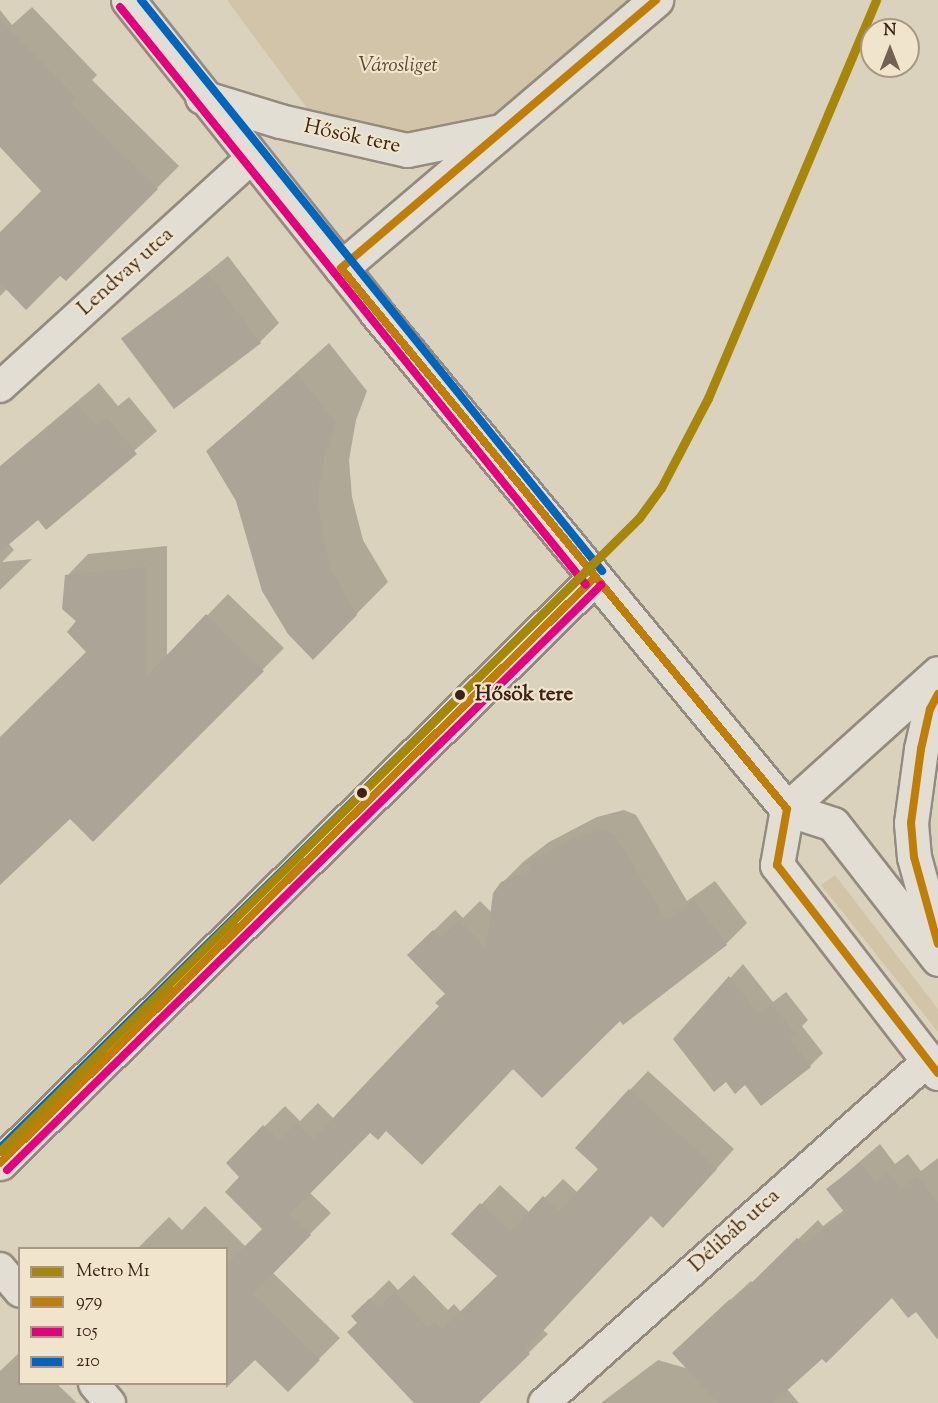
<!DOCTYPE html>
<html>
<head>
<meta charset="utf-8">
<style>
  body { margin:0 }
  #map { position:relative; width:938px; height:1403px; overflow:hidden; background:#dbd2bd; font-family:"Sorts Mill Goudy",serif }
  div>[style] { position:absolute }
  [style*='--x'] { left:calc(var(--x)*1px); top:calc(var(--y)*1px); width:calc(var(--w)*1px); rotate:calc(var(--a)*1deg) }
  .green>* { inset:0; background:#d2c4a8 }
  .shadow>* { inset:0; background:#0003 }
  .building>* { inset:0; background:#aca496; transform-origin:0 0 }
  .roads { filter:drop-shadow(2px 0 #948b7e) drop-shadow(-2px 0 #948b7e) drop-shadow(0 2px #948b7e) drop-shadow(0 -2px #948b7e) }
  .minor>* { height:30px; margin:-15px; padding:0 15px; transform-origin:15px; border-radius:15px; background:#e3ded4 }
  .tertiary>* { height:33px; margin:-16.5px; padding:0 16.5px; transform-origin:16.5px; border-radius:16.5px; background:#e3ded4 }
  .secondary>* { height:33px; margin:-16.5px; padding:0 16.5px; transform-origin:16.5px; border-radius:16.5px; background:#e3ded4 }
  .bus-1>* { height:8px; margin:-4px; padding:0 4px; transform-origin:4px; border-radius:4px; background:#bf7f07 }
  .bus-2>* { height:8px; margin:-4px; padding:0 4px; transform-origin:4px; border-radius:4px; background:#e5007d }
  .bus-3>* { height:8px; margin:-4px; padding:0 4px; transform-origin:4px; border-radius:4px; background:#0065bd }
  .metro-1>* { height:9px; margin:-4.5px; padding:0 4.5px; transform-origin:4.5px; border-radius:4.5px; background:#a7870a }
  .dots>* { width:16px; height:16px; translate:-50% -50%; box-sizing:border-box; border:3px solid #f0e4cc; border-radius:50% }
  span { translate:-50% -50%; white-space:nowrap; text-align:center; line-height:1.15; -webkit-text-stroke:4.5px #f0e4cc; paint-order:stroke }
  .park-label { font-size:21px; color:#5f4937; font-style:italic }
  .street-label { font-size:21px; color:#3b2417 }
  .stop-label { font-size:21px; color:#3b2417; font-weight:700 }
  .left { translate:0 -50%; text-align:left }
  .legend { position:absolute; left:18px; top:1247px; width:210px; height:138px; box-sizing:border-box; background:#f0e4cc; border:2px solid #a89784; margin:0; padding:8px 10px; list-style:none; font-size:18px; color:#3b2417 }
  .legend li { display:flex; align-items:center; gap:12px; height:30px }
  .legend b { width:30px; border:2px solid #a89784 }
  .north { position:absolute; left:860px; top:18px; width:60px; height:60px; box-sizing:border-box; background:#f0e4cc; border:2px solid #a89784; border-radius:50%; rotate:0deg; font-size:16px; font-weight:700; line-height:24px; text-align:center; color:#3b2417 }
  .north::after { content:''; display:block; margin:auto; width:21px; height:27px; background:#736151; clip-path:polygon(50% 0,100% 100%,50% 72%,0 100%) }
</style>
</head>
<body>
<div id="map">
  <div class="green">
    <div style="clip-path:polygon(227px 0,656px 0,503px 131px,389px 134px,315px 119px)"></div>
    <div style="clip-path:polygon(835px 875px,938px 1009px,938px 1032px,821px 885px)"></div>
  </div>
  <div class="shadow">
    <div style="clip-path:polygon(32px 7px,97px 75px,92px 80px,179px 166px,66px 279px,60px 274px,7px 289px,0 296px,0 232px,43px 190px,0 145px,0 10px,12px 25px)"></div>
    <div style="clip-path:polygon(228px 256px,279px 323px,260px 342px,124px 340px)"></div>
    <div style="clip-path:polygon(329px 343px,367px 391px,356px 420px,349px 460px,352px 497px,363px 540px,388px 582px,313px 658px,237px 501px,208px 451px)"></div>
    <div style="clip-path:polygon(99px 383px,118px 406px,129px 397px,157px 431px,46px 527px,38px 518px,8px 543px,14px 550px,2px 562px,32px 559px,0 590px,0 466px)"></div>
    <div style="clip-path:polygon(167px 546px,167px 657px,228px 594px,284px 648px,93px 840px,70px 817px,0 883px,0 738px,88px 652px,67px 576px,88px 554px)"></div>
    <div style="clip-path:polygon(624px 810px,636px 815px,687px 901px,715px 881px,747px 923px,726px 944px,620px 1019px,386px 1129px,371px 1131px,310px 1193px,331px 1213px,272px 1272px,340px 1338px,288px 1390px,255px 1357px,226px 1362px,226px 1248px,138px 1248px,169px 1217px,182px 1230px,205px 1206px,246px 1247px,264px 1229px,241px 1177px,228px 1163px,285px 1106px,300px 1121px,318px 1103px,334px 1119px,441px 1006px,447px 993px,409px 955px,455px 910px,463px 918px,480px 901px,492px 913px,502px 883px,523px 862px,549px 842px,597px 817px)"></div>
    <div style="clip-path:polygon(743px 964px,773px 1002px,786px 992px,808px 1020px,802px 1026px,823px 1053px,810px 1066px,745px 1083px,726px 1080px,675px 1039px)"></div>
    <div style="clip-path:polygon(648px 1071px,734px 1149px,682px 1207px,651px 1215px,543px 1330px,548px 1334px,477px 1403px,417px 1403px,353px 1316px,389px 1280px,398px 1290px,414px 1275px,448px 1310px,454px 1304px,461px 1312px,498px 1276px,453px 1234px,500px 1185px,530px 1213px,563px 1179px,578px 1193px,601px 1169px,630px 1090px)"></div>
    <div style="clip-path:polygon(880px 1144px,895px 1164px,908px 1154px,921px 1171px,938px 1158px,938px 1338px,916px 1310px,893px 1296px,787px 1389px,799px 1403px,601px 1403px,658px 1360px,689px 1369px,694px 1333px,751px 1281px,753px 1283px,818px 1220px,823px 1226px,844px 1210px,828px 1189px)"></div>
    <div style="clip-path:polygon(20px 1352px,20px 1384px,57px 1384px,77px 1403px,0 1403px,0 1371px)"></div>
  </div>
  <div class="building">
    <div style="clip-path:polygon(0 19px,76px 98px,71px 103px,158px 189px,66px 281px,60px 276px,26px 310px,0 283px,0 233px,41px 191px,0 147px)"></div>
    <div style="left:208px;top:273px;width:88px;height:109px;rotate:53deg"></div>
    <div style="clip-path:polygon(297px 373px,336px 423px,325px 453px,318px 493px,321px 530px,332px 572px,357px 615px,313px 660px,288px 634px,262px 591px,236px 501px,206px 451px)"></div>
    <div style="clip-path:polygon(77px 403px,96px 426px,107px 417px,137px 454px,46px 530px,38px 520px,0 552px,0 467px)"></div>
    <div style="clip-path:polygon(146px 567px,146px 677px,206px 614px,264px 671px,93px 842px,70px 819px,0 885px,0 737px,86px 652px,67px 632px,76px 621px,62px 609px,65px 575px)"></div>
    <div style="clip-path:polygon(603px 830px,615px 835px,666px 920px,694px 900px,727px 945px,623px 1025px,620px 1021px,542px 1098px,513px 1069px,422px 1165px,386px 1131px,378px 1140px,370px 1133px,290px 1214px,311px 1235px,253px 1294px,320px 1360px,288px 1392px,255px 1360px,226px 1388px,226px 1265px,262px 1229px,225px 1192px,239px 1177px,226px 1163px,263px 1125px,279px 1140px,296px 1123px,313px 1139px,439px 1006px,435px 1003px,445px 994px,407px 955px,433px 930px,441px 937px,459px 920px,486px 948px,493px 893px,501px 882px,530px 870px,527px 863px,575px 837px)"></div>
    <div style="clip-path:polygon(729px 976px,759px 1014px,772px 1004px,796px 1034px,790px 1039px,811px 1067px,761px 1106px,745px 1085px,735px 1094px,726px 1082px,714px 1092px,673px 1039px)"></div>
    <div style="clip-path:polygon(629px 1089px,717px 1169px,663px 1228px,651px 1216px,526px 1349px,530px 1354px,479px 1403px,414px 1403px,347px 1332px,357px 1323px,351px 1316px,370px 1298px,379px 1307px,395px 1292px,428px 1327px,435px 1322px,442px 1329px,497px 1276px,451px 1234px,480px 1203px,511px 1231px,543px 1196px,559px 1211px,598px 1169px,575px 1148px)"></div>
    <div style="clip-path:polygon(860px 1163px,875px 1182px,888px 1173px,901px 1189px,917px 1176px,938px 1203px,938px 1340px,916px 1312px,908px 1318px,892px 1298px,826px 1363px,822px 1359px,773px 1403px,718px 1403px,672px 1353px,730px 1299px,732px 1302px,797px 1238px,803px 1244px,845px 1213px,826px 1189px)"></div>
  </div>
  <div class="roads">
    <div class="minor">
      <div style="--x:0;--y:387;--w:341;--a:-42.3"></div>
      <div style="--x:0;--y:1268;--w:31;--a:50"></div>
      <div style="--x:94;--y:1384;--w:25;--a:50"></div>
      <div style="--x:544;--y:1403;--w:516;--a:-41.7"></div>
    </div>
    <div class="tertiary">
      <div style="--x:202;--y:97;--w:82;--a:17.1"></div>
      <div style="--x:280;--y:121;--w:130;--a:12.9"></div>
      <div style="--x:407;--y:150;--w:96;--a:-11.4"></div>
      <div style="--x:341;--y:268;--w:414;--a:-40.4"></div>
      <div style="--x:938;--y:694;--w:17;--a:118"></div>
      <div style="--x:930;--y:709;--w:41;--a:102.7"></div>
      <div style="--x:921;--y:749;--w:75;--a:97.7"></div>
      <div style="--x:911;--y:823;--w:34;--a:85"></div>
      <div style="--x:914;--y:857;--w:90;--a:74.6"></div>
      <div style="--x:787;--y:809;--w:203;--a:-42"></div>
    </div>
    <div class="secondary">
      <div style="--x:128;--y:0;--w:397;--a:51.5"></div>
      <div style="--x:375;--y:311;--w:646;--a:50.4"></div>
      <div style="--x:787;--y:809;--w:48;--a:18.1"></div>
      <div style="--x:833;--y:824;--w:171;--a:52.1"></div>
      <div style="--x:787;--y:809;--w:57;--a:100.1"></div>
      <div style="--x:777;--y:865;--w:263;--a:52.3"></div>
      <div style="--x:0;--y:1163;--w:834;--a:-44.56"></div>
    </div>
  </div>
  <div class="bus-1">
    <div style="--x:341;--y:268;--w:701;--a:50.5"></div>
    <div style="--x:341;--y:268;--w:414;--a:-40.4"></div>
    <div style="--x:938;--y:694;--w:17;--a:118"></div>
    <div style="--x:930;--y:709;--w:41;--a:102.7"></div>
    <div style="--x:921;--y:749;--w:75;--a:97.7"></div>
    <div style="--x:911;--y:823;--w:34;--a:85"></div>
    <div style="--x:914;--y:857;--w:90;--a:74.6"></div>
    <div style="--x:787;--y:809;--w:57;--a:100.1"></div>
    <div style="--x:777;--y:865;--w:263;--a:52.3"></div>
    <div style="--x:0;--y:1163;--w:834;--a:-44.56"></div>
  </div>
  <div class="bus-2">
    <div style="--x:120;--y:7;--w:742;--a:51.12"></div>
    <div style="--x:7;--y:1170;--w:834;--a:-44.56"></div>
  </div>
  <div class="bus-3">
    <div style="--x:141;--y:0;--w:734;--a:51.08"></div>
    <div style="--x:0;--y:1148;--w:823;--a:-44.51"></div>
  </div>
  <div class="metro-1">
    <div style="--x:0;--y:1151;--w:899;--a:-44.73"></div>
    <div style="--x:639;--y:518;--w:37;--a:-54"></div>
    <div style="--x:661;--y:488;--w:102;--a:-62.4"></div>
    <div style="--x:708;--y:398;--w:432;--a:-67.1"></div>
  </div>
  <div class="dots">
    <div style="left:460px;top:695px;background:#3b2417"></div>
    <div style="left:362px;top:793px;background:#3b2417"></div>
  </div>
  <div class="park-label">
    <span style="left:398px;top:66px">Városliget</span>
  </div>
  <div class="street-label">
    <span style="left:352px;top:137px;rotate:12deg">Hősök tere</span>
    <span style="left:126px;top:272px;rotate:-42deg">Lendvay utca</span>
    <span style="left:735px;top:1231px;rotate:-42deg">Délibáb utca</span>
  </div>
  <div class="stop-label">
    <span class="left" style="left:475px;top:695px">Hősök tere</span>
  </div>
  <ul class="legend">
  <li><b style="height:8px;background:#a7870a"></b>Metro M1</li>
  <li><b style="height:8px;background:#bf7f07"></b>979</li>
  <li><b style="height:8px;background:#e5007d"></b>105</li>
  <li><b style="height:8px;background:#0065bd"></b>210</li>
  </ul>
  <div class="north">N</div>
</div>
</body>
</html>
